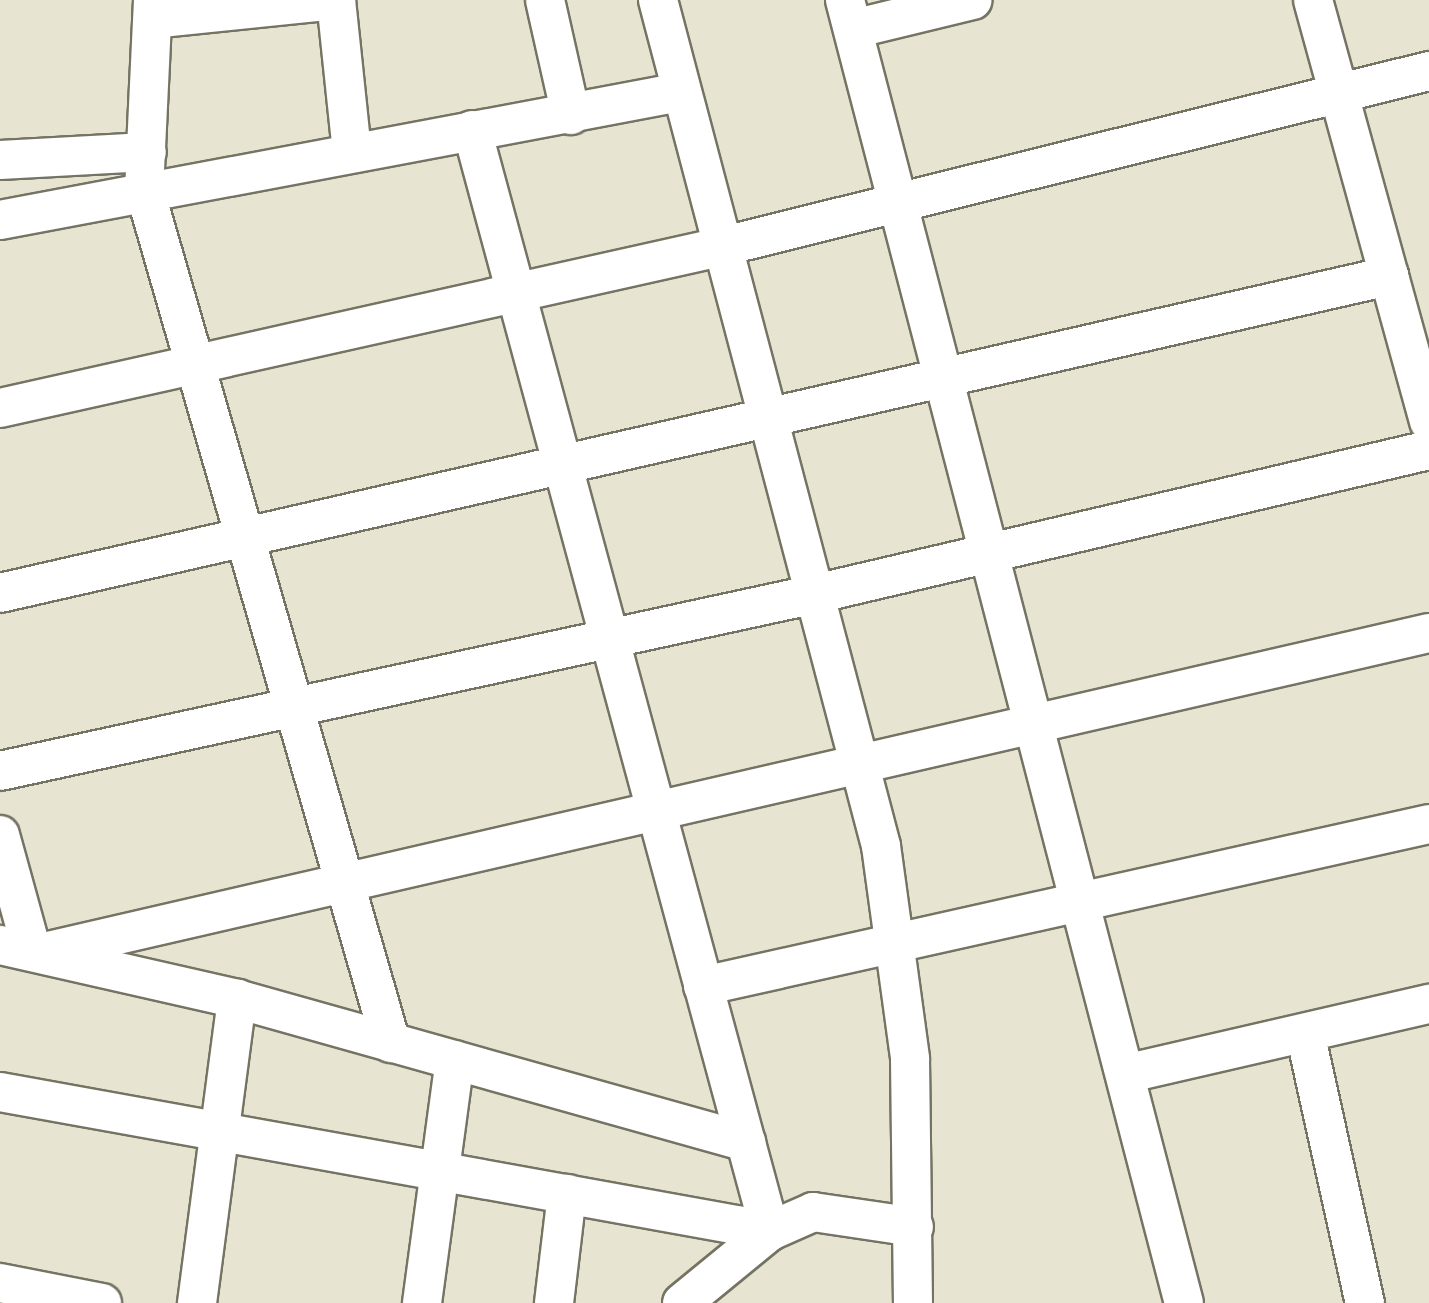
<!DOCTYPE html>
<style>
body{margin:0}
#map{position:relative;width:1429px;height:1303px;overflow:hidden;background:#e7e5d2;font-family:Commissioner,sans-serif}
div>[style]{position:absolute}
.roads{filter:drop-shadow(2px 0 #757363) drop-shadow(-2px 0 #757363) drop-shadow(0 2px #757363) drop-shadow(0 -2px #757363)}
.minor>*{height:38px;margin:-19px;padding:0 19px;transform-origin:19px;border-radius:19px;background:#fff}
span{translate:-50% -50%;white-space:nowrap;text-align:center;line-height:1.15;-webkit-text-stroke:7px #e7e5d2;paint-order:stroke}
</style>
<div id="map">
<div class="roads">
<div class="minor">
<i style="left:153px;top:0;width:188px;rotate:92.7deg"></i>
<i style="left:144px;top:188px;width:890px;rotate:73.89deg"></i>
<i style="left:336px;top:0;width:152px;rotate:84deg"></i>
<i style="left:545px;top:0;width:118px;rotate:77.3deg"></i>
<i style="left:658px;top:0;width:875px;rotate:75.23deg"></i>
<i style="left:881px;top:846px;width:215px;rotate:82.2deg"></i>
<i style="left:910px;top:1059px;width:244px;rotate:89.3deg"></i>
<i style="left:845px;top:0;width:1346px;rotate:75.42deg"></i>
<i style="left:1313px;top:0;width:438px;rotate:74.6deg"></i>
<i style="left:153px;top:19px;width:184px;rotate:-5.9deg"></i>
<i style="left:853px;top:29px;width:123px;rotate:-13.6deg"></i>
<i style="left:472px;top:130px;width:1141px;rotate:74.86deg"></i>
<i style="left:0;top:160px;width:147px;rotate:-3.1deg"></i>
<i style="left:0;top:220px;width:693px;rotate:-10.65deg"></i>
<i style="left:0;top:408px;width:738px;rotate:-12.6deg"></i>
<i style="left:720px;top:247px;width:731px;rotate:-13.94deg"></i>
<i style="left:0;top:593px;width:1425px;rotate:-12.86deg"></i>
<i style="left:0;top:771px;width:834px;rotate:-12.25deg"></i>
<i style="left:815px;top:594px;width:631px;rotate:-13.2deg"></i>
<i style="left:0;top:835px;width:120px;rotate:74.6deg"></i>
<i style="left:0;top:945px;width:243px;rotate:12.8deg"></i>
<i style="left:237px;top:999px;width:529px;rotate:15.69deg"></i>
<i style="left:44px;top:952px;width:1421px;rotate:-12.97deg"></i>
<i style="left:703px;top:986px;width:744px;rotate:-12.58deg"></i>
<i style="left:1305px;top:1033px;width:277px;rotate:77.5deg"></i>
<i style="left:1129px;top:1073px;width:308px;rotate:-13deg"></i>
<i style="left:0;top:1092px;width:782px;rotate:10.23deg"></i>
<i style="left:0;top:1283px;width:104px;rotate:11.1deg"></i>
<i style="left:197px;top:1303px;width:307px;rotate:-82.5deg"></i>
<i style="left:422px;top:1303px;width:245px;rotate:-82.3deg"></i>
<i style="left:554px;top:1303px;width:110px;rotate:-83.2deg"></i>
<i style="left:682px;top:1303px;width:114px;rotate:-39.3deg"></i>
<i style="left:770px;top:1231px;width:47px;rotate:-23.8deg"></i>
<i style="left:813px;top:1212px;width:102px;rotate:8.4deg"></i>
</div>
</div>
</div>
